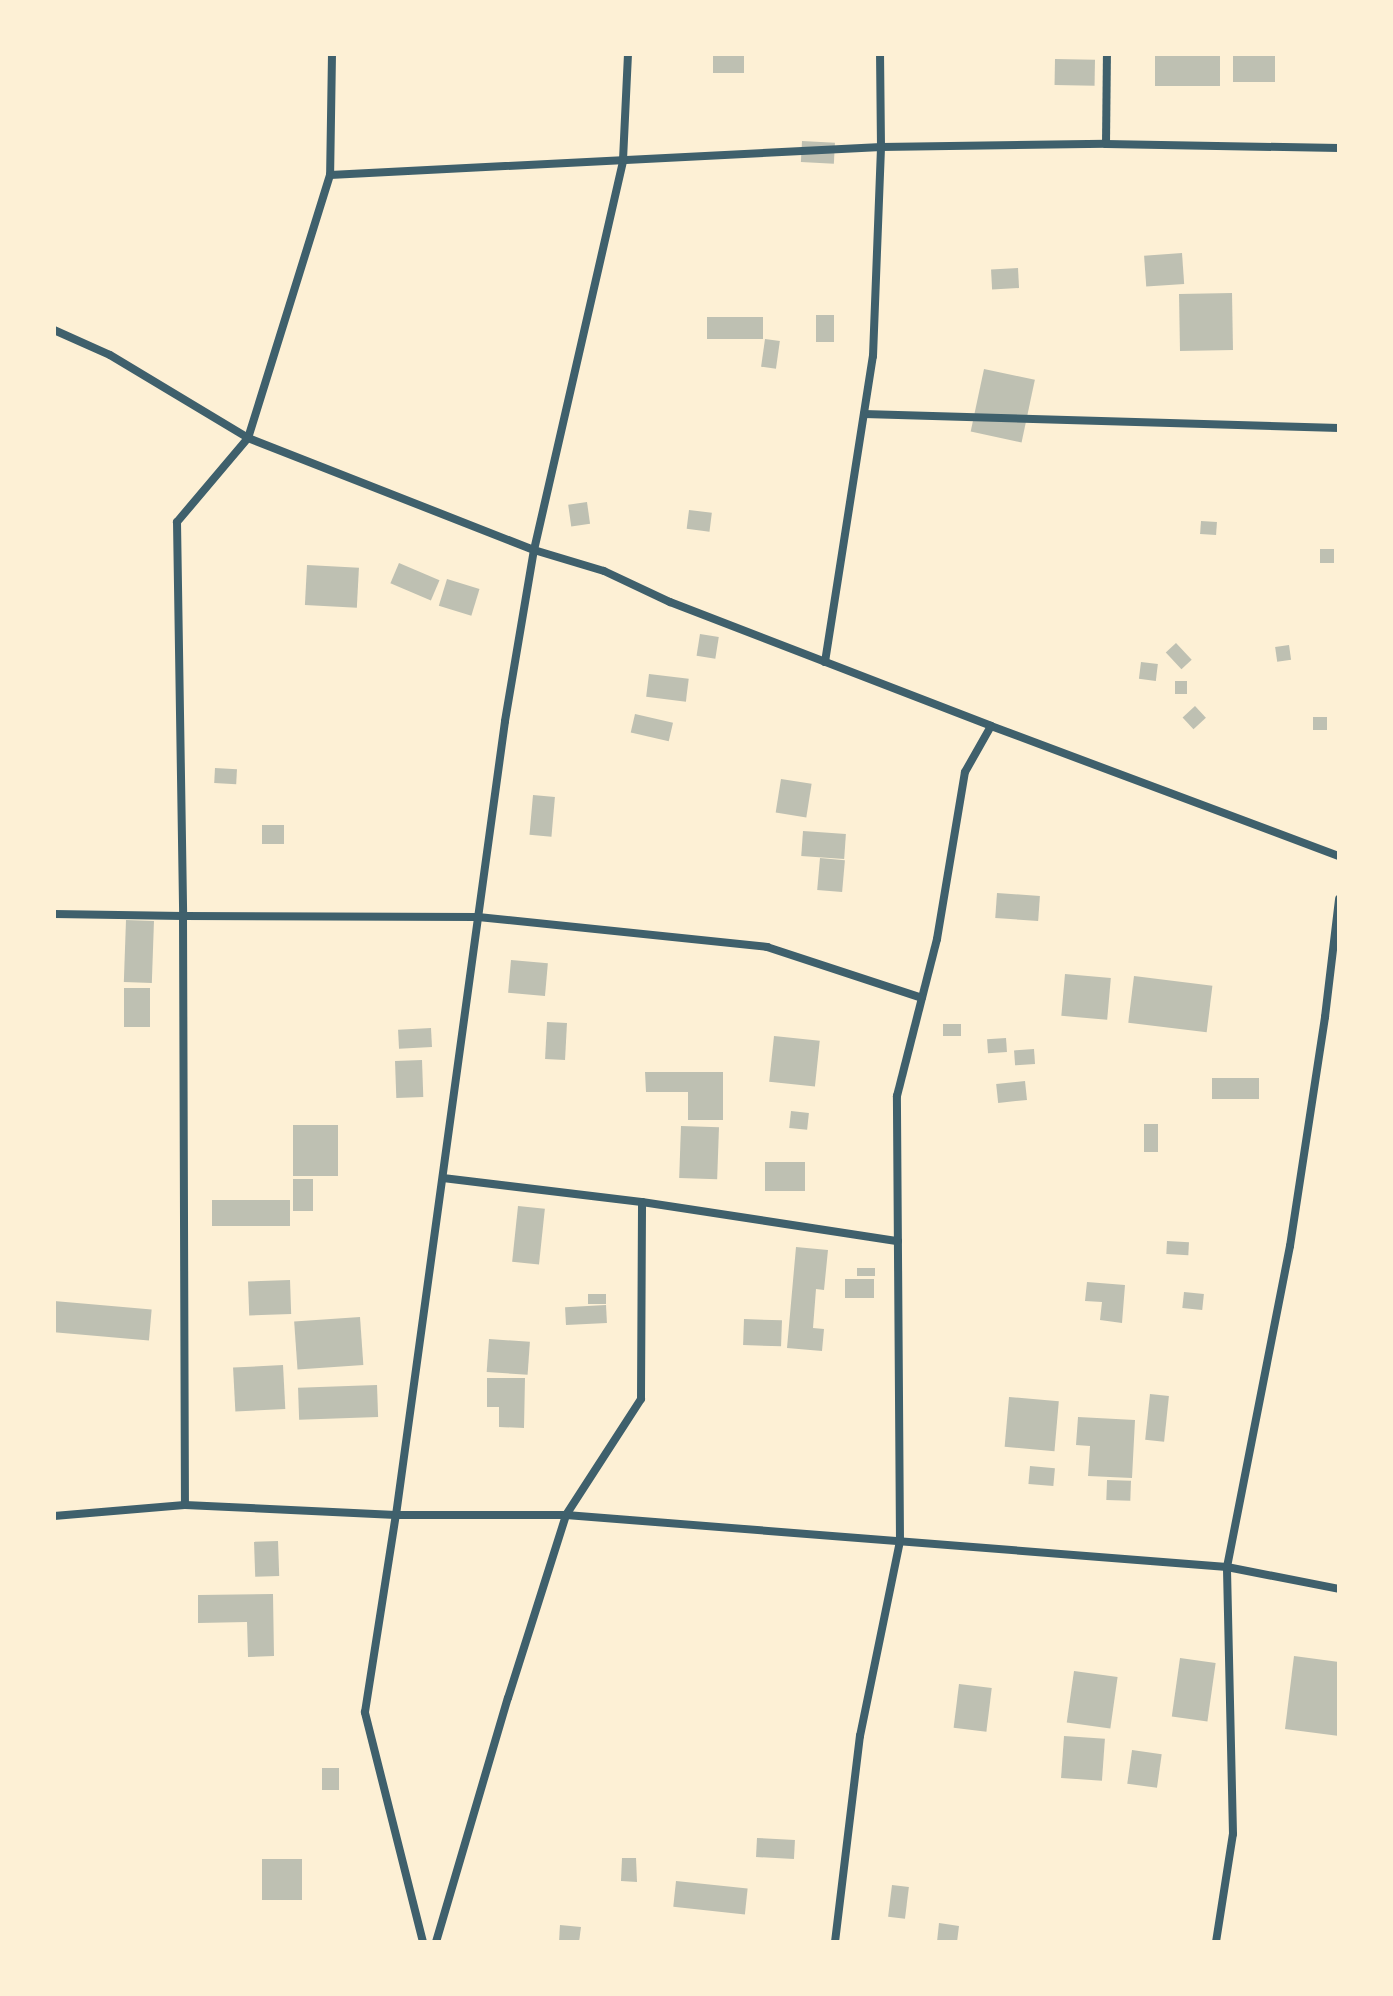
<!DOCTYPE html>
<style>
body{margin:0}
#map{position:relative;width:1393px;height:1996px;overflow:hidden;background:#fdf0d5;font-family:"Public Sans",sans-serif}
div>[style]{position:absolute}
.building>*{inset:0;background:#bec0b2;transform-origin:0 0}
.minor>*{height:8px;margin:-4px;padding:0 4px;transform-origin:4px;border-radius:4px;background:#3f606c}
span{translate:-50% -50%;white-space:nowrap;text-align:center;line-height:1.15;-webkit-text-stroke:6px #fdf0d5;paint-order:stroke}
.frame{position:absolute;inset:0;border:56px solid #fdf0d5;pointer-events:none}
</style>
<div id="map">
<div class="building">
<i style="left:713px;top:54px;width:31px;height:19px"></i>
<i style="left:1155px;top:54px;width:65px;height:32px"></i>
<i style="left:1233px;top:54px;width:42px;height:28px"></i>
<i style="left:1055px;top:59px;width:40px;height:26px;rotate:1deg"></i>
<i style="left:802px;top:141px;width:33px;height:21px;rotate:3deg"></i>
<i style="left:1182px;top:253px;width:31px;height:38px;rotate:86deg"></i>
<i style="left:1018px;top:268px;width:20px;height:27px;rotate:87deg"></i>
<i style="left:1232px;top:293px;width:57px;height:53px;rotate:89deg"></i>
<i style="left:834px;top:315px;width:27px;height:18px;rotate:90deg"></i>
<i style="left:763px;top:317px;width:22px;height:56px;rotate:90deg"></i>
<i style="left:765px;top:339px;width:15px;height:28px;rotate:8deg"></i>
<i style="left:984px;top:369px;width:52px;height:64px;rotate:12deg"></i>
<i style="left:587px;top:502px;width:22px;height:19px;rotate:82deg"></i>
<i style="left:689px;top:510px;width:23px;height:19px;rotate:7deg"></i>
<i style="left:1201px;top:521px;width:16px;height:13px;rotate:4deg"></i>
<i style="left:1320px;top:549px;width:14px;height:14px"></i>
<i style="left:399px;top:563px;width:44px;height:22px;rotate:23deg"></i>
<i style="left:307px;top:565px;width:52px;height:40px;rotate:3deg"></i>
<i style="left:447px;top:579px;width:34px;height:28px;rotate:17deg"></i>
<i style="left:700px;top:634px;width:19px;height:22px;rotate:9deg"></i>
<i style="left:1176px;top:643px;width:23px;height:14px;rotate:47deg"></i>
<i style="left:1289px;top:645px;width:15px;height:14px;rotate:82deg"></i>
<i style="left:1141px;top:662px;width:17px;height:17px;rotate:7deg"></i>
<i style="left:649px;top:674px;width:40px;height:23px;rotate:7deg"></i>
<i style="left:1187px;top:681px;width:13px;height:12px;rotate:90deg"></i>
<i style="left:1195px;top:706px;width:16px;height:17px;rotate:47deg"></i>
<i style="left:635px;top:714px;width:39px;height:19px;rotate:13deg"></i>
<i style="left:1327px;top:717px;width:13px;height:14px;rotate:90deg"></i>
<i style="left:215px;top:768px;width:22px;height:15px;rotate:3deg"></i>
<i style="left:781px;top:779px;width:31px;height:34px;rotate:9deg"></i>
<i style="left:533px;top:795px;width:22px;height:40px;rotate:5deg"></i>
<i style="left:284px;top:825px;width:19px;height:22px;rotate:90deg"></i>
<i style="left:803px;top:831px;width:43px;height:25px;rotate:4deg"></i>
<i style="left:820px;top:858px;width:25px;height:32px;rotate:5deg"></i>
<i style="left:997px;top:893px;width:43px;height:25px;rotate:4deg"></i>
<i style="left:126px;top:920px;width:28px;height:62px;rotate:2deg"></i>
<i style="left:511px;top:960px;width:37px;height:33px;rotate:5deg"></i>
<i style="left:1065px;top:974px;width:46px;height:42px;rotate:5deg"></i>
<i style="left:1134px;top:976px;width:79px;height:47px;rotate:7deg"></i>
<i style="left:124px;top:988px;width:26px;height:39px"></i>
<i style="left:547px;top:1022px;width:20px;height:37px;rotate:3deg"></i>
<i style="left:961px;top:1024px;width:12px;height:18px;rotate:90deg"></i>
<i style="left:431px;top:1028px;width:19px;height:33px;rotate:87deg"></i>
<i style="left:774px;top:1036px;width:46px;height:46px;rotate:6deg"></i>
<i style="left:1006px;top:1038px;width:14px;height:19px;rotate:86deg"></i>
<i style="left:1034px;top:1049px;width:15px;height:20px;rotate:86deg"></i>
<i style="left:422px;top:1060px;width:37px;height:27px;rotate:88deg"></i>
<i style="clip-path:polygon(645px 1072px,723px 1072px,723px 1120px,688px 1120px,688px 1092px,646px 1092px)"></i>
<i style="left:1212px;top:1078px;width:47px;height:21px"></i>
<i style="left:1025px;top:1081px;width:19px;height:29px;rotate:84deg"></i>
<i style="left:791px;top:1111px;width:18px;height:17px;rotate:6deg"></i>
<i style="left:1144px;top:1124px;width:14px;height:28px"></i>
<i style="left:293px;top:1125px;width:45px;height:51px"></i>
<i style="left:681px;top:1126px;width:38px;height:52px;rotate:2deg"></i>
<i style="left:765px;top:1162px;width:40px;height:29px"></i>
<i style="left:293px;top:1179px;width:20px;height:32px"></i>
<i style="left:290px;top:1200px;width:26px;height:78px;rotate:90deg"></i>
<i style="left:518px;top:1206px;width:27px;height:56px;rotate:6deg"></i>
<i style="left:1167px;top:1241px;width:22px;height:13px;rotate:3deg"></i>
<i style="clip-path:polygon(796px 1247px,828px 1250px,824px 1290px,816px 1289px,813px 1328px,824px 1329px,822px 1351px,787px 1348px)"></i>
<i style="left:857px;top:1268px;width:18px;height:8px"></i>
<i style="left:845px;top:1279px;width:29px;height:19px"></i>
<i style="left:290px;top:1280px;width:34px;height:42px;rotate:88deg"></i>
<i style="clip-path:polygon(1087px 1282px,1125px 1285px,1122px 1323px,1100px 1320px,1102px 1302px,1085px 1301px)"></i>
<i style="left:1184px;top:1292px;width:20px;height:16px;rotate:6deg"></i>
<i style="left:588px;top:1294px;width:18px;height:10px"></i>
<i style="left:54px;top:1301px;width:98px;height:31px;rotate:5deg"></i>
<i style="left:606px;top:1305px;width:18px;height:41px;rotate:87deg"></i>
<i style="left:360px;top:1317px;width:48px;height:66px;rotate:86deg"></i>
<i style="left:744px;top:1319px;width:38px;height:26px;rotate:2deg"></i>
<i style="left:489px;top:1339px;width:41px;height:33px;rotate:4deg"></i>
<i style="left:283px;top:1365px;width:44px;height:50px;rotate:87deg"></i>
<i style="clip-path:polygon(487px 1378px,525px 1378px,524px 1428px,499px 1427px,499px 1407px,487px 1407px)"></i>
<i style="left:377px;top:1385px;width:32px;height:79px;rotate:88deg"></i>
<i style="left:1150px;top:1394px;width:19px;height:46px;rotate:6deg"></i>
<i style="left:1009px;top:1397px;width:50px;height:50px;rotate:5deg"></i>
<i style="clip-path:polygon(1078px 1417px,1135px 1420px,1132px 1478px,1088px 1476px,1090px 1446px,1076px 1445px)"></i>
<i style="left:1030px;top:1466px;width:25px;height:18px;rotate:5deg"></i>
<i style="left:1107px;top:1480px;width:24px;height:20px;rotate:2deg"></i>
<i style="left:278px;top:1541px;width:35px;height:24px;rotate:88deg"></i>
<i style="clip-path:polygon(273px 1594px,274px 1656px,248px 1657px,247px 1622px,198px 1623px,198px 1595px)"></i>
<i style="clip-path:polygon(1294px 1656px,1339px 1662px,1339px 1736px,1285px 1729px)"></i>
<i style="left:1180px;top:1658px;width:36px;height:59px;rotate:8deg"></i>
<i style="left:1074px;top:1671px;width:44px;height:52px;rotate:8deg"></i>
<i style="left:959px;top:1684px;width:33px;height:44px;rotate:7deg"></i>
<i style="left:1064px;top:1736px;width:41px;height:42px;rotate:4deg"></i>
<i style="left:1132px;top:1750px;width:30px;height:34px;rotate:8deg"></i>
<i style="left:339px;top:1768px;width:22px;height:17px;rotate:90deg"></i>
<i style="left:757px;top:1838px;width:38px;height:19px;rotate:3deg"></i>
<i style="clip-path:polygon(622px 1858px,636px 1858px,637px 1882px,621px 1881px)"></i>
<i style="left:262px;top:1859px;width:40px;height:41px"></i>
<i style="left:676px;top:1881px;width:72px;height:26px;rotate:6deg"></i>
<i style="left:892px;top:1885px;width:17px;height:32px;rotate:7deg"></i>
<i style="clip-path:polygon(939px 1923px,959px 1926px,957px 1942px,937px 1942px)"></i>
<i style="clip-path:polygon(560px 1925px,581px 1927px,579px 1942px,559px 1942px)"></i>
</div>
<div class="minor">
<i style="left:332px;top:54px;width:121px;rotate:90.9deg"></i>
<i style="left:330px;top:175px;width:275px;rotate:107.3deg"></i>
<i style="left:248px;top:438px;width:110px;rotate:130.2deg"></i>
<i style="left:177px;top:522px;width:394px;rotate:89.1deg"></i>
<i style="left:183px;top:916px;width:295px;rotate:0.2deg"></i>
<i style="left:478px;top:917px;width:291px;rotate:5.9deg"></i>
<i style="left:767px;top:947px;width:163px;rotate:18.2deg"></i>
<i style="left:1106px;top:144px;width:90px;rotate:-89.4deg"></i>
<i style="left:330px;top:175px;width:552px;rotate:-2.91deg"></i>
<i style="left:881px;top:147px;width:225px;rotate:-0.8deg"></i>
<i style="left:1106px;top:144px;width:233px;rotate:1deg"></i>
<i style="left:54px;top:330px;width:61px;rotate:24.1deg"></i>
<i style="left:110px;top:355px;width:161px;rotate:31deg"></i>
<i style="left:248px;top:438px;width:307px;rotate:21.4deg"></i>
<i style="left:534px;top:550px;width:73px;rotate:16.7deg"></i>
<i style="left:604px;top:571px;width:73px;rotate:25.2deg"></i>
<i style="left:670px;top:602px;width:344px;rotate:21.1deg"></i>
<i style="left:991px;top:726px;width:371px;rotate:20.5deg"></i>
<i style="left:864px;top:414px;width:475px;rotate:1.7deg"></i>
<i style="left:825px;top:662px;width:310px;rotate:-81.1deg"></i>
<i style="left:873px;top:356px;width:209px;rotate:-87.8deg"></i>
<i style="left:881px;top:147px;width:93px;rotate:-90.6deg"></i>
<i style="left:54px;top:914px;width:129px;rotate:0.9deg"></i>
<i style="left:183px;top:916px;width:589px;rotate:89.81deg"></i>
<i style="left:443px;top:1178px;width:200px;rotate:6.9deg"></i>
<i style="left:642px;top:1202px;width:259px;rotate:8.7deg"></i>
<i style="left:54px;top:1516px;width:131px;rotate:-4.8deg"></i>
<i style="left:185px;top:1505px;width:211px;rotate:2.7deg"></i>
<i style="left:396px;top:1515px;width:170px"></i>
<i style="left:566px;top:1515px;width:663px;rotate:4.5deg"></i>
<i style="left:1227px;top:1567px;width:114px;rotate:11.1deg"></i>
<i style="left:423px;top:1942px;width:237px;rotate:-104.2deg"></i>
<i style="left:365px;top:1712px;width:199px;rotate:-81.1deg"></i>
<i style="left:396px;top:1515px;width:801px;rotate:-82.18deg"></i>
<i style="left:505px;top:721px;width:173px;rotate:-80.4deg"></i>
<i style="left:534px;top:550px;width:400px;rotate:-77.1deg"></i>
<i style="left:623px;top:160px;width:106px;rotate:-87.3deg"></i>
<i style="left:436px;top:1942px;width:254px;rotate:-73.6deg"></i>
<i style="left:508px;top:1698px;width:192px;rotate:-72.4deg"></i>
<i style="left:566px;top:1515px;width:138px;rotate:-57.1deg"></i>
<i style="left:641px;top:1399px;width:197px;rotate:-89.7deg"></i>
<i style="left:835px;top:1942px;width:208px;rotate:-83.1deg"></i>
<i style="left:860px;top:1736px;width:199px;rotate:-78.4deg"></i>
<i style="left:900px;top:1541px;width:445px;rotate:-90.4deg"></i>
<i style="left:897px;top:1096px;width:162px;rotate:-75.7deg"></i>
<i style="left:937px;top:939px;width:169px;rotate:-80.5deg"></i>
<i style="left:965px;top:772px;width:53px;rotate:-60.5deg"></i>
<i style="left:1216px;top:1942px;width:109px;rotate:-81.1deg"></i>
<i style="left:1233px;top:1834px;width:267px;rotate:-91.3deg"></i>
<i style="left:1227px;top:1567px;width:327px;rotate:-78.9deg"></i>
<i style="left:1290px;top:1246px;width:232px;rotate:-81.3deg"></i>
<i style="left:1325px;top:1017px;width:119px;rotate:-83.2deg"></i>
</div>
<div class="frame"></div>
</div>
